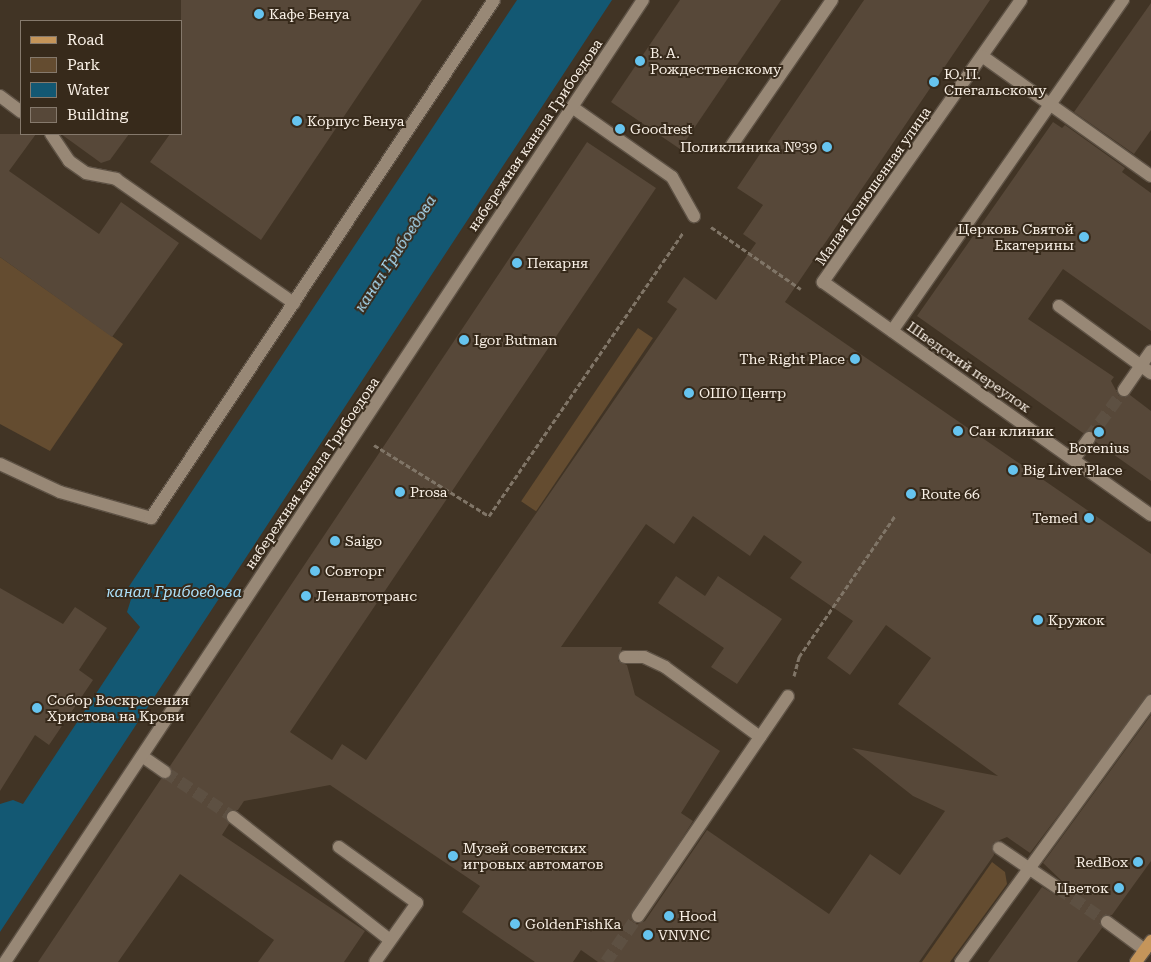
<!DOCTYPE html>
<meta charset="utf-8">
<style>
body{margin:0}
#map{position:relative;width:1151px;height:962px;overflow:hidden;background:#413425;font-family:"Roboto Serif",serif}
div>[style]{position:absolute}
.green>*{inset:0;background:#644c30;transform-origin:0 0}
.water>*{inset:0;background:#135873}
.building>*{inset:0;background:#574839}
.minor-tunnel>*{height:12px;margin-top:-6px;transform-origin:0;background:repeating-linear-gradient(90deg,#5d5042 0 12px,transparent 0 18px)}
.path>*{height:3px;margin-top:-1.5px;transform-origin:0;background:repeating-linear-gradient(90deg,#807567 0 5px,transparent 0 7.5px)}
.roads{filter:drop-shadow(1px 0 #5e5245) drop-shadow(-1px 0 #5e5245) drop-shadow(0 1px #5e5245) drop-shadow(0 -1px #5e5245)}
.minor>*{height:12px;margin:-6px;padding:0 6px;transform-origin:6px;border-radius:6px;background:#988876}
.major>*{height:12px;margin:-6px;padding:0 6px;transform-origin:6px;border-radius:6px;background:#c5955a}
.dots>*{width:14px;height:14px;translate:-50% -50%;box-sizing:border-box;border:2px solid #372a1b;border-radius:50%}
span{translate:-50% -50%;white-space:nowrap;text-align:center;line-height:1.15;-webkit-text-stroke:4px #372a1b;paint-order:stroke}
.poi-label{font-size:14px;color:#f9f0e6}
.left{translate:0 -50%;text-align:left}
.right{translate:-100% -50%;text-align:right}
.street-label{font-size:14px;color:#f9f0e6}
.water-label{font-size:15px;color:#ade2fc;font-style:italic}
.legend{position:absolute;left:20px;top:20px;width:162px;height:115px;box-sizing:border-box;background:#372a1b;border:1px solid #85796c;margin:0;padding:6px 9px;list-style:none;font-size:15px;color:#f9f0e6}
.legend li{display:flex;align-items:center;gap:10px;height:25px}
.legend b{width:25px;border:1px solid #85796c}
</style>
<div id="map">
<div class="green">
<i style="clip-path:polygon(0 257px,123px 344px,50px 451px,0 424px)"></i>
<i style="left:638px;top:328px;width:18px;height:209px;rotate:34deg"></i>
<i style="clip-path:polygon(992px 862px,1005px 872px,1007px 884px,950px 962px,922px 962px)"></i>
</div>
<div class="water">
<i style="clip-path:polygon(517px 0,612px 0,0 932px,0 804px,13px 800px,23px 804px,140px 627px,127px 612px,132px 596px,126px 591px)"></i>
</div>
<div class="building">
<i style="clip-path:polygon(181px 0,422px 0,261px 240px,150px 162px,170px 134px,181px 134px)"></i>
<i style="clip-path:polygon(680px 0,781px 0,680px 149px,611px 102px)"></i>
<i style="clip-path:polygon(evenodd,864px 0,990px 0,785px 302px,1151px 554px,1151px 693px,1030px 853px,1007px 837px,993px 843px,994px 855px,919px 962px,598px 962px,581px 950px,573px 962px,535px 962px,462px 912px,480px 886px,330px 785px,244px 801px,238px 810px,226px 812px,229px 824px,222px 835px,365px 931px,344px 962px,258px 962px,274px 940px,180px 874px,118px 962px,38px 962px,161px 779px,172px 776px,170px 766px,587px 142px,656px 188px,290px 732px,332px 760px,342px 744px,366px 760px,677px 309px,667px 302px,684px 277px,716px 300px,756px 243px,743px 234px,763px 205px,737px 188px,864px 0,693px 516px,750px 556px,764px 535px,802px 562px,790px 578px,853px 621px,827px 658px,850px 675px,886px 625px,931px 658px,898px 704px,998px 776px,852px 748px,913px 796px,945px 811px,900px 875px,870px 854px,829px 914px,707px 830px,645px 921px,637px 924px,631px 919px,693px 821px,681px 813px,720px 751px,635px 695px,627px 665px,618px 661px,622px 647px,561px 647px,646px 524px,674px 544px,693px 516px)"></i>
<i style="clip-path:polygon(1151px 3px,1151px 130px,1134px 154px,1074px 112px)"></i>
<i style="clip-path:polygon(1053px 122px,1062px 128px,1065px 125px,1125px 168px,1122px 172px,1151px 193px,1151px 331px,1063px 269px,1028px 319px,1114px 377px,1111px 381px,1119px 396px,1130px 395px,1151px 411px,1151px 481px,1096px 442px,1093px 431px,1083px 433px,917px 316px)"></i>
<i style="clip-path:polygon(0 134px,36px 134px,9px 171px,99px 234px,121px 202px,179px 243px,112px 337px,0 257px)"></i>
<i style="clip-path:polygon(61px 134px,129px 134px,110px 160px,101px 163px)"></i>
<i style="clip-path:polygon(676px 576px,705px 596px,718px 576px,782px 619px,737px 684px,711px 667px,724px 648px,658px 603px)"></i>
<i style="clip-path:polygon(0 588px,63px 624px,75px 607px,107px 628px,79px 670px,93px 680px,49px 745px,35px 735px,0 791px)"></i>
<i style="clip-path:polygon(1151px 715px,1151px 861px,1112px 915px,1101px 917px,1102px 928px,1077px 962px,988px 962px,1042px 887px,1057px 896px,1065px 892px,1065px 884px,1043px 863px)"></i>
</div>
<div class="minor-tunnel">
<i style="left:1089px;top:438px;width:59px;rotate:-53.9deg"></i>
<i style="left:165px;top:772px;width:82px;rotate:33.5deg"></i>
<i style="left:1058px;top:888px;width:60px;rotate:34.8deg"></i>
<i style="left:606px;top:962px;width:56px;rotate:-55.2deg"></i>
</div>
<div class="path">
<i style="left:711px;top:227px;width:109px;rotate:34.6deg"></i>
<i style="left:374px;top:445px;width:135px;rotate:31.7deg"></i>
<i style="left:489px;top:516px;width:343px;rotate:-55.6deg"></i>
<i style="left:794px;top:676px;width:20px;rotate:-75deg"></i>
<i style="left:799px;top:657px;width:171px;rotate:-55.8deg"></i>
</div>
<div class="roads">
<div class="minor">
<i style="left:1021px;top:0;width:345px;rotate:125.1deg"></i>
<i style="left:823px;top:282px;width:402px;rotate:35.4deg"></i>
<i style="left:982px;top:56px;width:207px;rotate:35.4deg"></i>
<i style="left:0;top:96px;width:26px;rotate:37deg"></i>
<i style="left:572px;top:107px;width:122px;rotate:35deg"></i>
<i style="left:672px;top:177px;width:45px;rotate:60.6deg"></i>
<i style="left:51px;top:134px;width:32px;rotate:56deg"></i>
<i style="left:69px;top:161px;width:21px;rotate:35deg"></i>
<i style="left:86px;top:173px;width:31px;rotate:11deg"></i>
<i style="left:116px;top:179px;width:217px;rotate:34.9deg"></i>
<i style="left:732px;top:145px;width:176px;rotate:-55.4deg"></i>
<i style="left:1059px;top:306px;width:114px;rotate:36.1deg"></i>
<i style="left:892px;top:331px;width:404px;rotate:-55.1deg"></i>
<i style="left:1124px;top:390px;width:47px;rotate:-55.3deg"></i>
<i style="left:1074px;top:459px;width:26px;rotate:-54deg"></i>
<i style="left:0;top:464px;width:66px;rotate:25deg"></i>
<i style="left:60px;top:492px;width:95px;rotate:15.9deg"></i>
<i style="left:151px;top:518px;width:621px;rotate:-56.49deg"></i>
<i style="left:625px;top:657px;width:19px"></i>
<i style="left:644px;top:657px;width:23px;rotate:25deg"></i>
<i style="left:665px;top:667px;width:118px;rotate:36.4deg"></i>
<i style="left:142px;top:756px;width:28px;rotate:35deg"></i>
<i style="left:233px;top:817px;width:199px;rotate:38.1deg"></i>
<i style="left:339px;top:847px;width:96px;rotate:35.7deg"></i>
<i style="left:417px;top:903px;width:72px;rotate:125.4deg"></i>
<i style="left:999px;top:848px;width:71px;rotate:34.1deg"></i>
<i style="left:638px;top:916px;width:266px;rotate:-55.7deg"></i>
<i style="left:1107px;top:922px;width:47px;rotate:36.4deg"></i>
<i style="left:5px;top:962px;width:1154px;rotate:-56.45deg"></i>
<i style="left:961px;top:962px;width:323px;rotate:-53.9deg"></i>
</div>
<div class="major">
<i style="left:1136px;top:962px;width:26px;rotate:-54deg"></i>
</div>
</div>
<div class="dots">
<i style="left:259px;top:14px;background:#66c4ef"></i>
<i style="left:640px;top:61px;background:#66c4ef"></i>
<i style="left:934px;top:82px;background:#66c4ef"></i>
<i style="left:297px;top:121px;background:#66c4ef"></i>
<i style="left:620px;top:129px;background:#66c4ef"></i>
<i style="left:827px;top:147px;background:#66c4ef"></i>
<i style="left:1084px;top:237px;background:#66c4ef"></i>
<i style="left:517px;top:263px;background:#66c4ef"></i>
<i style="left:464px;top:340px;background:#66c4ef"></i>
<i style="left:855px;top:359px;background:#66c4ef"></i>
<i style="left:689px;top:393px;background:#66c4ef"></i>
<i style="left:958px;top:431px;background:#66c4ef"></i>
<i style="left:1099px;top:432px;background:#66c4ef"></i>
<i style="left:1013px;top:470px;background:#66c4ef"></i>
<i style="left:400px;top:492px;background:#66c4ef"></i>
<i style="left:911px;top:494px;background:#66c4ef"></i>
<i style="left:1089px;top:518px;background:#66c4ef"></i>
<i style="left:335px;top:541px;background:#66c4ef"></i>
<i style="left:315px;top:571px;background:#66c4ef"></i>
<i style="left:306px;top:596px;background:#66c4ef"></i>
<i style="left:1038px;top:620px;background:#66c4ef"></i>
<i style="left:37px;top:708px;background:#66c4ef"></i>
<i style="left:453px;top:856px;background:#66c4ef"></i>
<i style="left:1138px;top:862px;background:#66c4ef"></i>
<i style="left:1119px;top:888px;background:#66c4ef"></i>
<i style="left:669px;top:916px;background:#66c4ef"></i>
<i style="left:515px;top:924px;background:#66c4ef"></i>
<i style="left:648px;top:935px;background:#66c4ef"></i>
</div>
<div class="poi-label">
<span class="left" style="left:269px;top:14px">Кафе Бенуа</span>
<span class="left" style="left:650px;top:61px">В. А.<br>Рождественскому</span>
<span class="left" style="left:944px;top:82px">Ю. П.<br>Спегальскому</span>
<span class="left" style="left:307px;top:121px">Корпус Бенуа</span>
<span class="left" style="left:630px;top:129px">Goodrest</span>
<span class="right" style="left:817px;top:147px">Поликлиника №39</span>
<span class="right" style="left:1074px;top:237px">Церковь Cвятой<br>Екатерины</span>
<span class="left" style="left:527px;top:263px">Пекарня</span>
<span class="left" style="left:474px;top:340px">Igor Butman</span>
<span class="right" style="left:845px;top:359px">The Right Place</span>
<span class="left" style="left:699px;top:393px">ОШО Центр</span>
<span class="left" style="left:969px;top:431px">Сан клиник</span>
<span style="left:1099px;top:448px">Borenius</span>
<span class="left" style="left:1023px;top:470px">Big Liver Place</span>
<span class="left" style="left:410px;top:492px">Prosa</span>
<span class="left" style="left:921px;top:494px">Route 66</span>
<span class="right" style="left:1078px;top:518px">Temed</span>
<span class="left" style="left:345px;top:541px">Saigo</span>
<span class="left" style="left:325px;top:571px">Совторг</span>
<span class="left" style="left:316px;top:596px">Ленавтотранс</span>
<span class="left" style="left:1048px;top:620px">Кружок</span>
<span class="left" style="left:47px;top:708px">Собор Воскресения<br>Христова на Крови</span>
<span class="left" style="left:463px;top:856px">Музей советских<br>игровых автоматов</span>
<span class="right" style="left:1128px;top:862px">RedBox</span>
<span class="right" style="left:1109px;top:888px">Цветок</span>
<span class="left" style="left:679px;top:916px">Hood</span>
<span class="left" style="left:525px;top:924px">GoldenFishKa</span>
<span class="left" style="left:658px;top:935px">VNVNC</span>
</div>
<div class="street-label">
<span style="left:535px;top:135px;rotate:-56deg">набережная канала Грибоедова</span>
<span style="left:873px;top:186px;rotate:-55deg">Малая Конюшенная улица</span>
<span style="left:969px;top:367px;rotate:35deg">Шведский переулок</span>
<span style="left:312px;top:473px;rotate:-56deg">набережная канала Грибоедова</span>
</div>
<div class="water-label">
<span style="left:396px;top:254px;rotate:-57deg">канал Грибоедова</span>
<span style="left:174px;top:593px">канал Грибоедова</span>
</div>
<ul class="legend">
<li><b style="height:6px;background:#c5955a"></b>Road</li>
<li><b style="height:14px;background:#644c30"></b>Park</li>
<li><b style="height:14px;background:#135873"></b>Water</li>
<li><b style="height:14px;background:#574839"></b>Building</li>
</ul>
</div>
